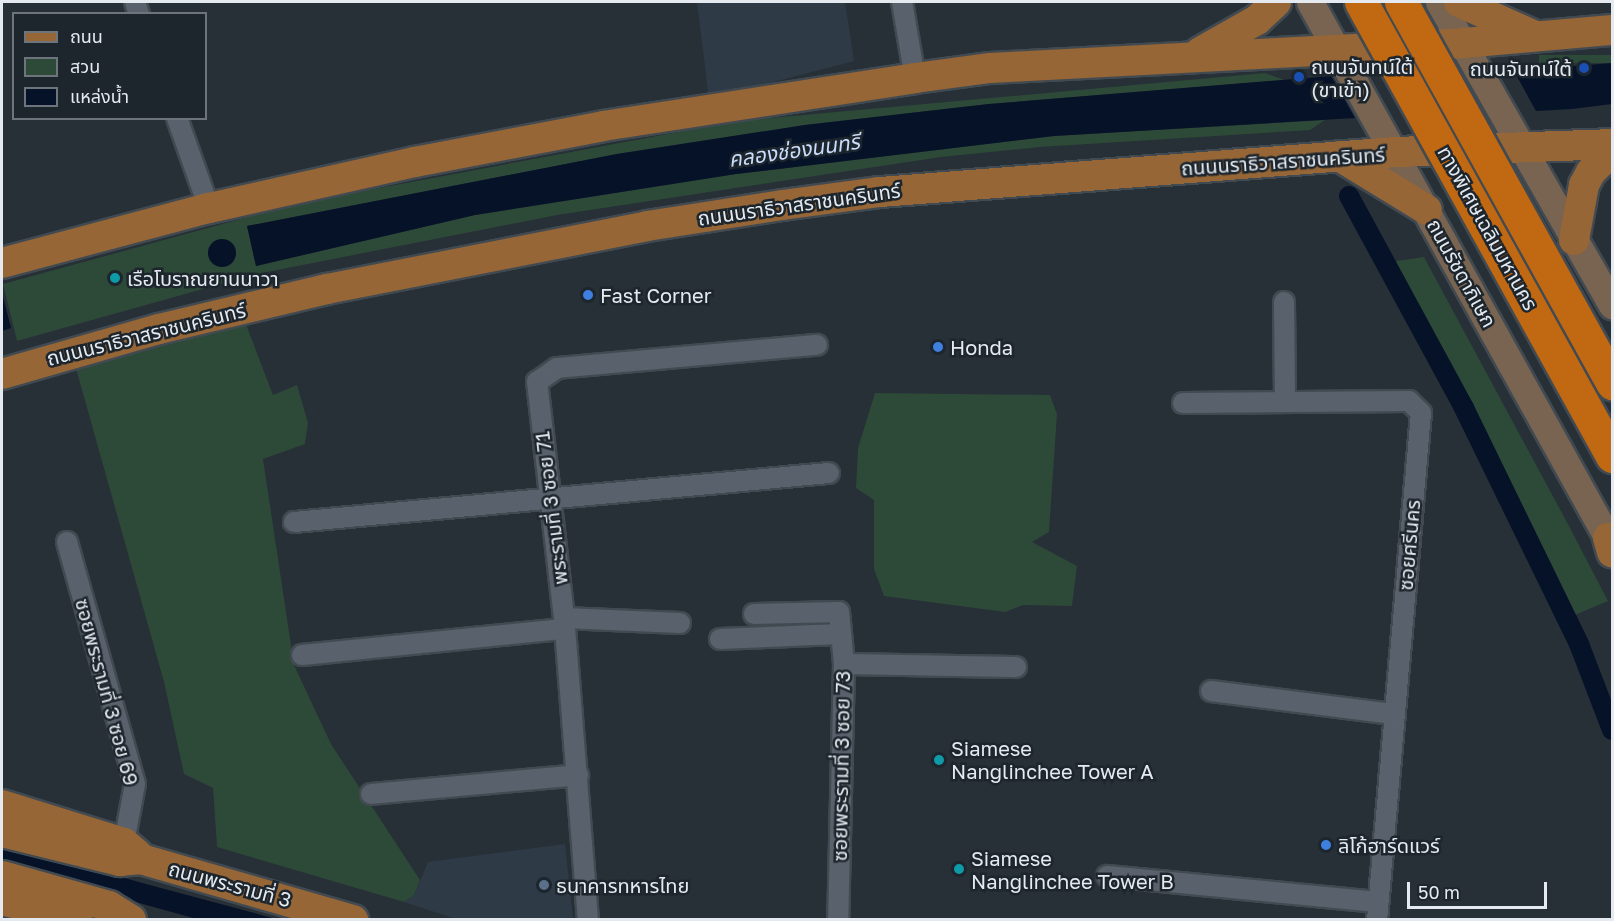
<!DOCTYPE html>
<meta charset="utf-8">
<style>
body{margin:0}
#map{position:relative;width:1614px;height:921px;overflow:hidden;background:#272f37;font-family:"Golos Text","Noto Sans Thai",sans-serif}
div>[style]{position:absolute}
.built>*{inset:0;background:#2e3b47}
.green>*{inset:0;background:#2d4938;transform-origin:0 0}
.water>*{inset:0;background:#051228}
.round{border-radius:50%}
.canal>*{height:20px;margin:-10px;padding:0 10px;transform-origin:10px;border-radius:10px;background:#051228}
.roads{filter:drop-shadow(2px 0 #424a51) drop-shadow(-2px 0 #424a51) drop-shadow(0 2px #424a51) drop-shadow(0 -2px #424a51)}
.minor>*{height:20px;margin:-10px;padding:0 10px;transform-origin:10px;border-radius:10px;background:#59626c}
.secondary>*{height:27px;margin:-13.5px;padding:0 13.5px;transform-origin:13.5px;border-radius:13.5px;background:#786451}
.primary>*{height:30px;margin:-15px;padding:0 15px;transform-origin:15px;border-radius:15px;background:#976636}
.bridges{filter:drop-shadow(2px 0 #424a51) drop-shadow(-2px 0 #424a51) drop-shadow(0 2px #424a51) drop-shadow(0 -2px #424a51)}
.motorway-bridge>*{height:33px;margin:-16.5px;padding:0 16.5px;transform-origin:16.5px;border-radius:16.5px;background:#c06812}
.dots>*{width:16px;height:16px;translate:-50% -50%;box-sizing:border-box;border:3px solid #1d252d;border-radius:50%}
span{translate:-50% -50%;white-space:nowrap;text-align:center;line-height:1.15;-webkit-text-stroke:5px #1d252d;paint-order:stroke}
.poi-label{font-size:20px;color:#e4eaf0}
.left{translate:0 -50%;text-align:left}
.right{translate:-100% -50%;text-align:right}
.street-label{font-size:20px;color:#e4eaf0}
.water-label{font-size:21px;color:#cadcfc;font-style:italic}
.frame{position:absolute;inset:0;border:3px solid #e4eaf0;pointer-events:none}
.legend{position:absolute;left:12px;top:12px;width:195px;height:108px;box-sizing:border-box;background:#1d252d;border:2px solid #6d747b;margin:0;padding:8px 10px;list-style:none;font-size:18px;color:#e4eaf0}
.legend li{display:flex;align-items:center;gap:12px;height:30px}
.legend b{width:30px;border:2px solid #6d747b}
.scale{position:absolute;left:1407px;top:882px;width:140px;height:27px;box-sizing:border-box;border:3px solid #e4eaf0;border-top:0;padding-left:8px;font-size:18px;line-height:21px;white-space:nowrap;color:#e4eaf0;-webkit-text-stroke:4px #1d252d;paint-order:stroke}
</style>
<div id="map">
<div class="built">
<i style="clip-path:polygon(697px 2px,845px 2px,854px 61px,709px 99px)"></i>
<i style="clip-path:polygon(565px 844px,573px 919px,456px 919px,404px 902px,414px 895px,428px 862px)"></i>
</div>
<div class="green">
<i style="left:1612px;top:55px;width:8px;height:73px;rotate:90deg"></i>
<i style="clip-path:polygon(1265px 73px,1284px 80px,989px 104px,805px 125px,617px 154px,247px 226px,256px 266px,475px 215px,736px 174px,1054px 136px,1325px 120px,1310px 130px,1040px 147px,941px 157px,557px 215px,257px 274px,17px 341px,3px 284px,299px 203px,737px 121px)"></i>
<i style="clip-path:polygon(1424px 257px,1569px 526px,1608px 601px,1570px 617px,1447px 367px,1390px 262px)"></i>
<i style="clip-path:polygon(244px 319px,273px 395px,297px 385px,308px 423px,305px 444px,263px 459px,294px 665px,331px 744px,420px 880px,414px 895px,404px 902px,217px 847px,213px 788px,184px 774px,164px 682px,75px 365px)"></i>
<i style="clip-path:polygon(875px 393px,1050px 395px,1057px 414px,1049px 532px,1032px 542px,1077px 566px,1072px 606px,1023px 605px,1005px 612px,884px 596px,874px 569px,874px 500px,856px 488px,858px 448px)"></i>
</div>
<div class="water">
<i style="clip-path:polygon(1612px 63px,1612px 104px,1572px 109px,1536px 111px,1514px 71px)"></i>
<i style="clip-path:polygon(1331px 76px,1355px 118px,1054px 136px,736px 174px,475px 215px,256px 266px,247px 226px,617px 154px,805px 125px,989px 104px)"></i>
<i class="round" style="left:208px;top:239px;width:28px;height:28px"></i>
<i style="clip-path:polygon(2px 293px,11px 328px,2px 331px)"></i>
<i style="clip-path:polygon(2px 844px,146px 884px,276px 919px,197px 919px,2px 865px)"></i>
</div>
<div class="canal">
<i style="left:1349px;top:196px;width:241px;rotate:61.5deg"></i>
<i style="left:1464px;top:408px;width:263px;rotate:64deg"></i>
<i style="left:1579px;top:644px;width:92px;rotate:69deg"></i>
</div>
<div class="roads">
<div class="minor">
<i style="left:135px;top:2px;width:13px;rotate:72deg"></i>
<i style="left:902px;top:2px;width:77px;rotate:80.3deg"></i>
<i style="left:177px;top:118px;width:96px;rotate:70.4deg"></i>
<i style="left:1284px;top:302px;width:100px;rotate:89.4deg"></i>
<i style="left:1183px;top:403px;width:226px;rotate:-0.5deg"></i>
<i style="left:1409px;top:401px;width:17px;rotate:45deg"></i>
<i style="left:1421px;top:413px;width:509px;rotate:94.96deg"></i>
<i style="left:294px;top:522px;width:537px;rotate:-5.23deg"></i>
<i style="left:67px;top:542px;width:251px;rotate:74.3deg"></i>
<i style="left:135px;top:784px;width:60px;rotate:100.6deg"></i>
<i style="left:754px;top:614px;width:85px;rotate:-1.3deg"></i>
<i style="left:839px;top:612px;width:52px;rotate:84.5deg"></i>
<i style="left:844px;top:664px;width:256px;rotate:91.3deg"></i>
<i style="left:564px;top:618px;width:116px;rotate:2.5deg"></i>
<i style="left:720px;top:639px;width:121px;rotate:-2.4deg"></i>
<i style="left:302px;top:655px;width:263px;rotate:-5.7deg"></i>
<i style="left:844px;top:664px;width:172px;rotate:1deg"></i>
<i style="left:1211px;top:691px;width:184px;rotate:7.2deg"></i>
<i style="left:371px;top:794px;width:208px;rotate:-5.2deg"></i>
<i style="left:1107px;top:876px;width:272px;rotate:5.5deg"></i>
<i style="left:588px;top:920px;width:303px;rotate:-94.5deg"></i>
<i style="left:564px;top:618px;width:238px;rotate:-96.5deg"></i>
<i style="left:537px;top:382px;width:24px;rotate:-35deg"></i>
<i style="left:557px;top:368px;width:261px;rotate:-5.1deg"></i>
</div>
<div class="secondary">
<i style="left:1310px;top:2px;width:622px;rotate:60.96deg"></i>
<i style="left:1439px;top:2px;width:349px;rotate:60.3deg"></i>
</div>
<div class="primary">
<i style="left:1459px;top:2px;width:81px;rotate:24deg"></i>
<i style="left:1200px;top:52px;width:65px;rotate:-29.3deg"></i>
<i style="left:1257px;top:20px;width:26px;rotate:-43deg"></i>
<i style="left:1339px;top:156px;width:103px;rotate:31.5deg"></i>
<i style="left:1574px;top:240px;width:56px;rotate:-79.7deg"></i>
<i style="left:1584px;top:185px;width:15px;rotate:-62deg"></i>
<i style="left:1591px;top:172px;width:30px;rotate:-45deg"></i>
<i style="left:2px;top:263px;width:214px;rotate:-14.9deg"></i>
<i style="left:209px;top:208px;width:211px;rotate:-12.6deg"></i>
<i style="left:415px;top:162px;width:191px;rotate:-10.8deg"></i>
<i style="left:603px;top:126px;width:316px;rotate:-8.7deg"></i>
<i style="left:915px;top:78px;width:76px;rotate:-7.6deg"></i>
<i style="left:990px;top:68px;width:474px;rotate:-3deg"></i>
<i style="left:1463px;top:43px;width:150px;rotate:-5deg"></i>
<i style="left:2px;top:374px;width:163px;rotate:-16deg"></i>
<i style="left:159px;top:329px;width:173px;rotate:-13.4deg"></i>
<i style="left:327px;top:289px;width:326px;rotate:-11.1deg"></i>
<i style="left:647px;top:226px;width:137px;rotate:-8.8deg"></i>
<i style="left:782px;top:205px;width:99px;rotate:-7.6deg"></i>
<i style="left:880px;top:192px;width:518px;rotate:-4.43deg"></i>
<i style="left:1396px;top:152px;width:216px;rotate:-2.1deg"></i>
<i style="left:1608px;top:538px;width:15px;rotate:74deg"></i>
<i style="left:2px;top:805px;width:128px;rotate:17.3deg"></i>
<i style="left:124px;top:843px;width:17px;rotate:40deg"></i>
<i style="left:2px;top:832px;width:122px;rotate:13.8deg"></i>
<i style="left:120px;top:861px;width:21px;rotate:-5deg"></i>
<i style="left:141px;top:859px;width:221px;rotate:16.1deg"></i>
<i style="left:2px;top:876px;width:111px;rotate:15.7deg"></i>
<i style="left:109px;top:906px;width:26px;rotate:32deg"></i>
<i style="left:2px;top:900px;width:78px;rotate:14.9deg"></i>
</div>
</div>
<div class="bridges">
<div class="motorway-bridge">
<i style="left:1361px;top:2px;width:519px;rotate:61.06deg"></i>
<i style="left:1401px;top:2px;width:436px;rotate:61deg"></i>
</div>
</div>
<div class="dots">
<i style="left:1584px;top:68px;background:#1a4fb4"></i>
<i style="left:1299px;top:77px;background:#1a4fb4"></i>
<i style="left:115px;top:278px;background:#0f9aa8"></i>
<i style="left:588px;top:295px;background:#3f7fe0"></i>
<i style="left:938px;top:347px;background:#3f7fe0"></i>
<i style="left:939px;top:760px;background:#0f9aa8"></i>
<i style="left:1326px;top:845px;background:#3f7fe0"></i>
<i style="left:959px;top:869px;background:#0f9aa8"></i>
<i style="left:544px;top:885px;background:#5c6f8a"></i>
</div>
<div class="poi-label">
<span class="left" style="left:1311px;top:78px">ถนนจันทน์ใต้<br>(ขาเข้า)</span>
<span class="right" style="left:1572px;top:68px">ถนนจันทน์ใต้</span>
<span class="left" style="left:127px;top:278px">เรือโบราณยานนาวา</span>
<span class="left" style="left:600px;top:295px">Fast Corner</span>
<span class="left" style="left:950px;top:347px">Honda</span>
<span class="left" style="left:951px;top:760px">Siamese<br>Nanglinchee Tower A</span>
<span class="left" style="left:1338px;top:845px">ลิโก้ฮาร์ดแวร์</span>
<span class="left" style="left:971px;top:870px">Siamese<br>Nanglinchee Tower B</span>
<span class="left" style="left:556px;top:885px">ธนาคารทหารไทย</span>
</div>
<div class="street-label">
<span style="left:1283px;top:161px;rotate:-4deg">ถนนนราธิวาสราชนครินทร์</span>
<span style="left:799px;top:204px;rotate:-8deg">ถนนนราธิวาสราชนครินทร์</span>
<span style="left:1488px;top:228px;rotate:61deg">ทางพิเศษเฉลิมมหานคร</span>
<span style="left:1462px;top:273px;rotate:61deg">ถนนรัชดาภิเษก</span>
<span style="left:146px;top:334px;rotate:-14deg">ถนนนราธิวาสราชนครินทร์</span>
<span style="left:551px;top:508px;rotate:-97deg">พระรามที่ 3 ซอย 71</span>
<span style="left:1409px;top:545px;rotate:-85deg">ซอยศรีนคร</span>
<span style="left:107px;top:692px;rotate:75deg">ซอยพระรามที่ 3 ซอย 69</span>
<span style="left:841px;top:766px;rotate:-89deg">ซอยพระรามที่ 3 ซอย 73</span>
<span style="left:230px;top:884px;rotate:15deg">ถนนพระรามที่ 3</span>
</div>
<div class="water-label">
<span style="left:794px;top:150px;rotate:-8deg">คลองช่องนนทรี</span>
</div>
<div class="frame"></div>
<ul class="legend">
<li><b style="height:8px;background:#976636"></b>ถนน</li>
<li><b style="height:16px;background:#2d4938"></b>สวน</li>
<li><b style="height:16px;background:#051228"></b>แหล่งน้ำ</li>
</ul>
<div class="scale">50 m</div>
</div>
